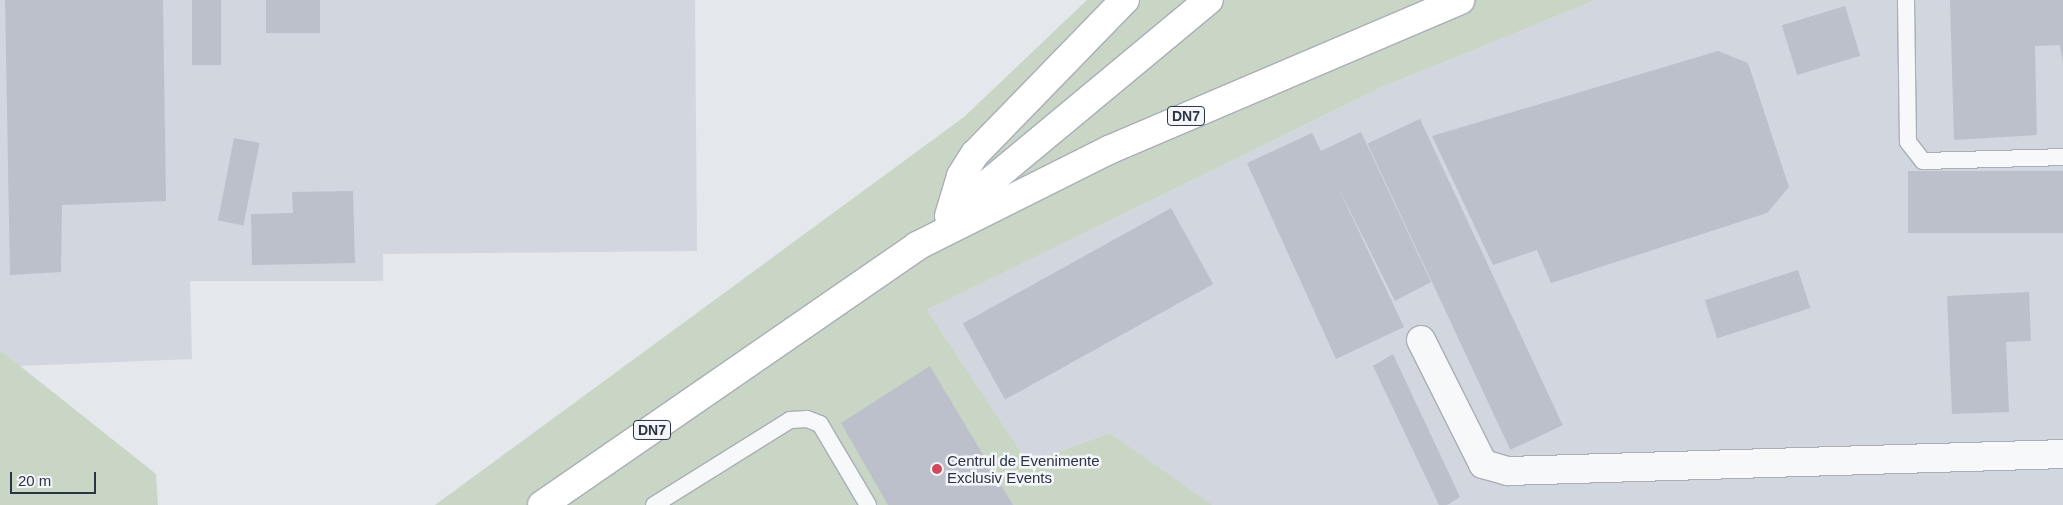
<!DOCTYPE html>
<style>
body{margin:0}
#map{position:relative;width:2063px;height:505px;overflow:hidden;background:#e4e7ec;font-family:Helvetica,sans-serif}
div>[style]{position:absolute}
.built>*{inset:0;background:#d2d6de}
.green>*{inset:0;background:#c9d6c5}
.building>*{inset:0;background:#bbc0ca;transform-origin:0 0}
.roads{filter:drop-shadow(1px 0 #a9aeb7) drop-shadow(-1px 0 #a9aeb7) drop-shadow(0 1px #a9aeb7) drop-shadow(0 -1px #a9aeb7)}
.lane>*{height:16px;margin:-8px;padding:0 8px;transform-origin:8px;border-radius:8px;background:#f7f8fa}
.street>*{height:28px;margin:-14px;padding:0 14px;transform-origin:14px;border-radius:14px;background:#f7f8fa}
.highway>*{height:28px;margin:-14px;padding:0 14px;transform-origin:14px;border-radius:14px;background:#fff}
.dots>*{width:14px;height:14px;translate:-50% -50%;box-sizing:border-box;border:2px solid #f4f6f9;border-radius:50%}
span{translate:-50% -50%;white-space:nowrap;text-align:center;line-height:1.15;-webkit-text-stroke:5px #f4f6f9;paint-order:stroke}
.shield-label span{padding:1px 4px;background:#f4f6f9;border:1px solid;border-radius:4px;-webkit-text-stroke-width:0}
.shield-label{font-size:14px;color:#2b3445;font-weight:700}
.poi-label{font-size:15px;color:#2b3445}
.left{translate:0 -50%;text-align:left}
.scale{position:absolute;left:10px;top:472px;width:86px;height:22px;box-sizing:border-box;border:2px solid #2b3445;border-top:0;padding-left:6px;font-size:15px;line-height:18px;white-space:nowrap;color:#2b3445;-webkit-text-stroke:4px #f4f6f9;paint-order:stroke}
</style>
<div id="map">
<div class="built">
<i style="clip-path:polygon(0 0,695px 0,697px 251px,383px 254px,383px 281px,190px 281px,192px 359px,20px 366px,0 350px)"></i>
<i style="clip-path:polygon(1596px 0,2063px 0,2063px 505px,1213px 505px,1110px 433px,1028px 463px,927px 310px,1380px 88px)"></i>
</div>
<div class="green">
<i style="clip-path:polygon(1087px 0,1596px 0,1380px 88px,927px 310px,1028px 463px,1110px 433px,1213px 505px,435px 505px,964px 117px)"></i>
<i style="clip-path:polygon(0 350px,156px 474px,158px 505px,0 505px)"></i>
</div>
<div class="building">
<i style="clip-path:polygon(5px 0,163px 0,166px 201px,62px 205px,61px 272px,10px 275px)"></i>
<i style="left:192px;top:0;width:29px;height:65px"></i>
<i style="left:266px;top:0;width:54px;height:33px"></i>
<i style="clip-path:polygon(1950px 0,2063px 0,2063px 63px,2060px 45px,2035px 46px,2037px 135px,1954px 140px)"></i>
<i style="left:1845px;top:6px;width:52px;height:66px;rotate:73deg"></i>
<i style="clip-path:polygon(1718px 51px,1748px 63px,1789px 187px,1767px 213px,1551px 283px,1537px 250px,1493px 265px,1432px 136px)"></i>
<i style="left:1420px;top:119px;width:338px;height:58px;rotate:65deg"></i>
<i style="clip-path:polygon(1361px 132px,1431px 282px,1395px 301px,1336px 183px,1404px 327px,1336px 359px,1247px 163px,1312px 133px,1321px 151px)"></i>
<i style="left:234px;top:138px;width:26px;height:84px;rotate:11deg"></i>
<i style="left:2063px;top:171px;width:62px;height:155px;rotate:90deg"></i>
<i style="clip-path:polygon(353px 191px,355px 263px,252px 265px,251px 214px,293px 213px,292px 192px)"></i>
<i style="left:1171px;top:208px;width:87px;height:238px;rotate:61deg"></i>
<i style="left:1798px;top:270px;width:40px;height:98px;rotate:72deg"></i>
<i style="clip-path:polygon(2029px 292px,2031px 341px,2006px 342px,2009px 412px,1952px 414px,1947px 296px)"></i>
<i style="clip-path:polygon(1393px 354px,1460px 497px,1447px 505px,1439px 505px,1373px 366px)"></i>
<i style="clip-path:polygon(930px 366px,1013px 505px,888px 505px,841px 423px)"></i>
</div>
<div class="roads">
<div class="lane">
<i style="left:1906px;top:0;width:142px;rotate:89.2deg"></i>
<i style="left:1908px;top:142px;width:24px;rotate:52deg"></i>
<i style="left:1923px;top:161px;width:140px;rotate:-1.6deg"></i>
<i style="left:654px;top:505px;width:160px;rotate:-32deg"></i>
<i style="left:790px;top:420px;width:17px;rotate:-3deg"></i>
<i style="left:807px;top:419px;width:14px;rotate:21deg"></i>
<i style="left:820px;top:424px;width:94px;rotate:59.3deg"></i>
</div>
<div class="street">
<i style="left:1421px;top:340px;width:139px;rotate:63.4deg"></i>
<i style="left:1483px;top:464px;width:26px;rotate:16deg"></i>
<i style="left:1508px;top:471px;width:555px;rotate:-1.75deg"></i>
</div>
<div class="highway">
<i style="left:951px;top:214px;width:335px;rotate:-39.7deg"></i>
<i style="left:949px;top:216px;width:42px;rotate:-73.3deg"></i>
<i style="left:961px;top:176px;width:26px;rotate:-58deg"></i>
<i style="left:975px;top:154px;width:215px;rotate:-45.8deg"></i>
<i style="left:542px;top:505px;width:456px;rotate:-34.6deg"></i>
<i style="left:917px;top:246px;width:215px;rotate:-26.6deg"></i>
<i style="left:1109px;top:150px;width:382px;rotate:-23.1deg"></i>
</div>
</div>
<div class="dots">
<i style="left:937px;top:469px;background:#d1495b"></i>
</div>
<div class="shield-label">
<span style="left:1186px;top:116px">DN7</span>
<span style="left:652px;top:430px">DN7</span>
</div>
<div class="poi-label">
<span class="left" style="left:947px;top:469px">Centrul de Evenimente<br>Exclusiv Events</span>
</div>
<div class="scale">20 m</div>
</div>
